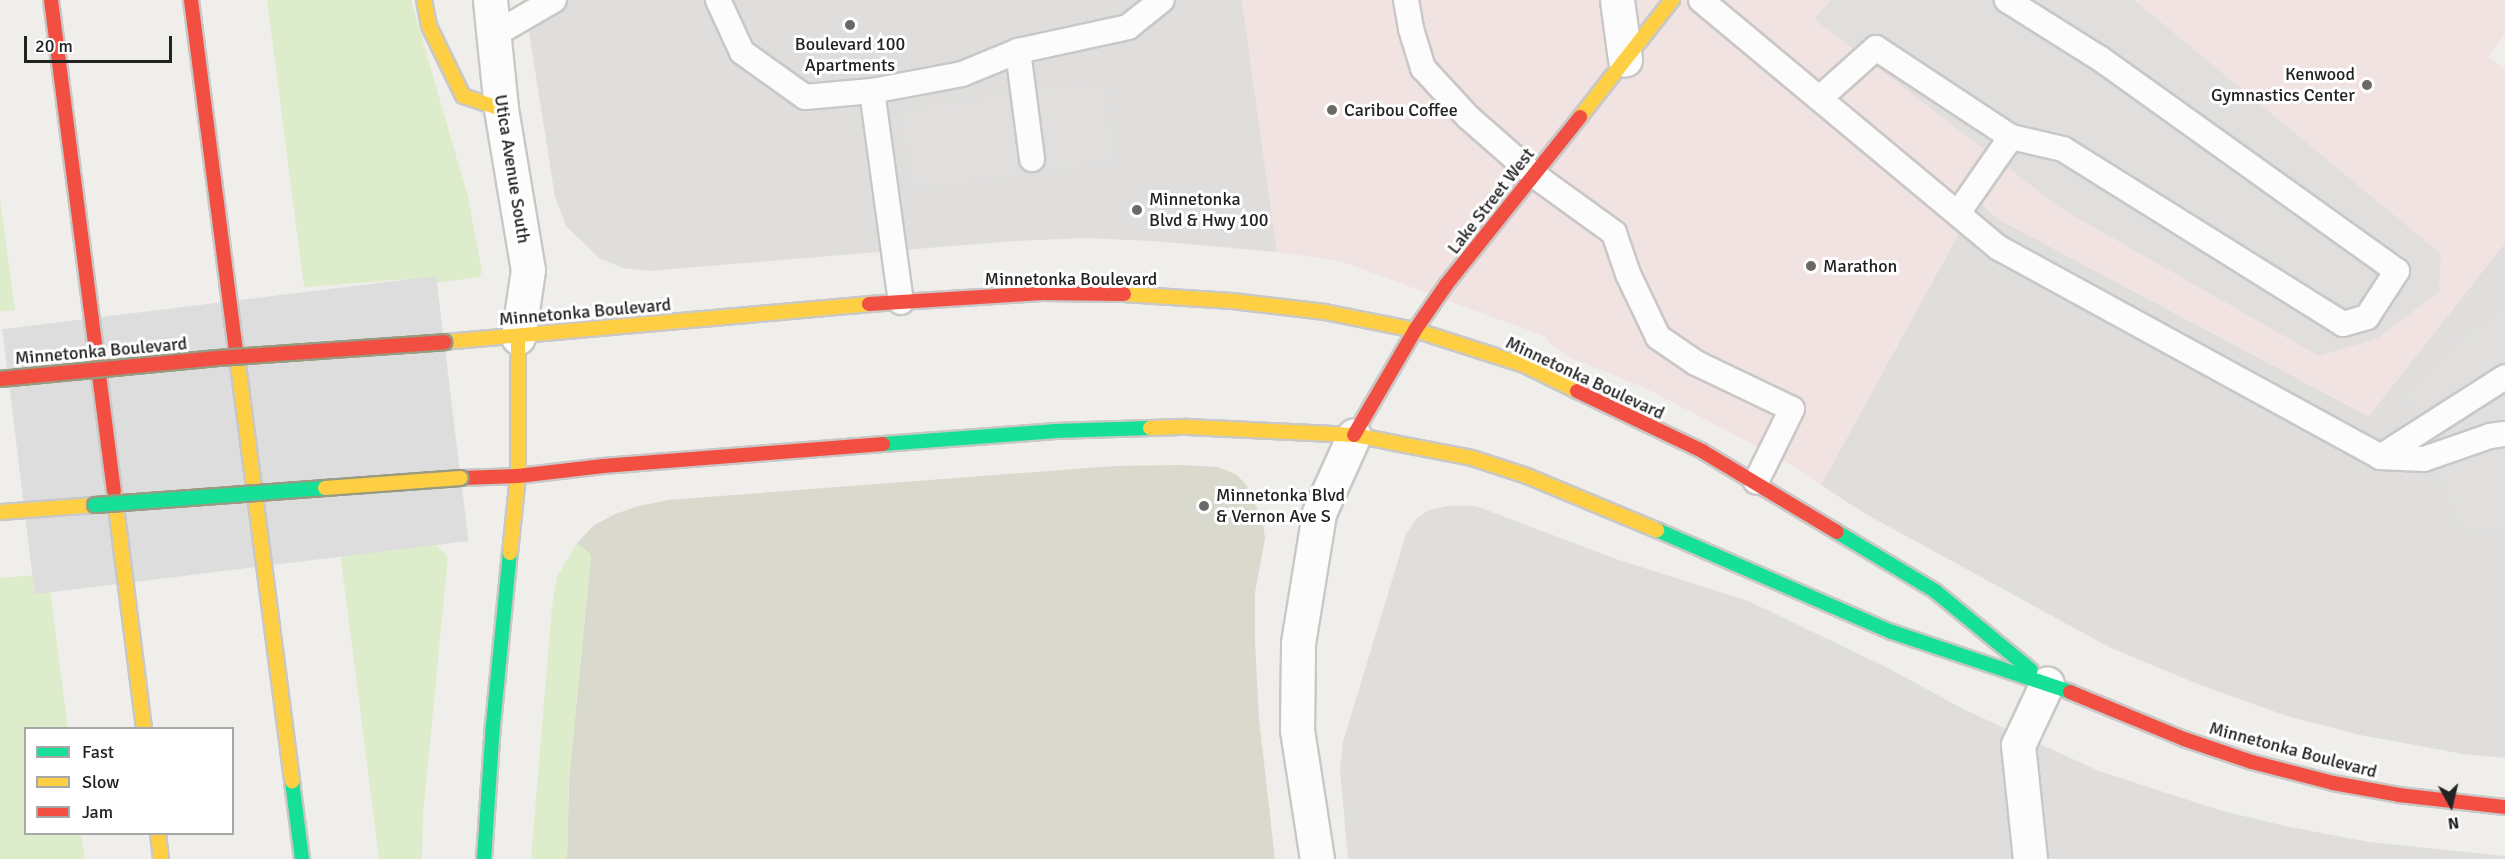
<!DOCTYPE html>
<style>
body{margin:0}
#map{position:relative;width:2505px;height:859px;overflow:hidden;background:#f0eeeb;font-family:Signika,sans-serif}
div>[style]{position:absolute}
.residential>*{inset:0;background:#dfdedc}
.commercial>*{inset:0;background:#f1e3e1}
.construction>*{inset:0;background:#d9d9cd}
.grass>*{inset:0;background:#ddeccb}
.parking>*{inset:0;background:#e0dfde;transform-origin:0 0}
.pier>*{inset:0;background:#dedddd;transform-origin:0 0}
.roads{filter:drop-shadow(2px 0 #c9c8c7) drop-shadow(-2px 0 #c9c8c7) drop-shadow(0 2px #c9c8c7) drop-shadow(0 -2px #c9c8c7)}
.lane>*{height:24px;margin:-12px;padding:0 12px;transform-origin:12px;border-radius:12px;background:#fdfcfc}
.street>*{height:33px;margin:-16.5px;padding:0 16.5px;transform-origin:16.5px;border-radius:16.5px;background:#fdfcfc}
.fast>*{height:14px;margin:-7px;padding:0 7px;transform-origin:7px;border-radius:7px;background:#16e098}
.slow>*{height:14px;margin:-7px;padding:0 7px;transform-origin:7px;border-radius:7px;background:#ffcf43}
.jam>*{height:14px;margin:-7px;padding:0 7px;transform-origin:7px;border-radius:7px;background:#f24e42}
.bridges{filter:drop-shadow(2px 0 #999a82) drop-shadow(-2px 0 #999a82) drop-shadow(0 2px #999a82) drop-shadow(0 -2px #999a82)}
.fast-bridge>*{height:14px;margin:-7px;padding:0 7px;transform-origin:7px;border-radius:7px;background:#16e098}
.slow-bridge>*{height:14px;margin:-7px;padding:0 7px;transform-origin:7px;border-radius:7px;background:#ffcf43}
.jam-bridge>*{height:14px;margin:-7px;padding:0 7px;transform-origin:7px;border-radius:7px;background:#f24e42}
.dots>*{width:16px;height:16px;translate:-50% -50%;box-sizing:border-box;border:3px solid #fff;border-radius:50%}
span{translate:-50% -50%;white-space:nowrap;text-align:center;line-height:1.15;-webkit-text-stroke:6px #fff;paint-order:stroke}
.poi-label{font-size:18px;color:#222}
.right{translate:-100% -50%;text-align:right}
.left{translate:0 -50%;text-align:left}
.street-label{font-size:18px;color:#222}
.legend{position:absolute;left:24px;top:727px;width:210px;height:108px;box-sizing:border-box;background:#fff;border:2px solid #a7a7a7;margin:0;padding:8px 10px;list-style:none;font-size:18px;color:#222}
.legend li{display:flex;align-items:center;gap:12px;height:30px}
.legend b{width:30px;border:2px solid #a7a7a7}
.north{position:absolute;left:2421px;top:775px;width:60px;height:60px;-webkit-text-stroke:4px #fff;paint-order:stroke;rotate:172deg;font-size:16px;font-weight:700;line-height:24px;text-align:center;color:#222}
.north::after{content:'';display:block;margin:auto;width:21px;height:27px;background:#222;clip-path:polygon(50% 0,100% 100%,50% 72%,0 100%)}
.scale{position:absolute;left:24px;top:36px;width:148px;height:27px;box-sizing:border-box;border:3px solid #222;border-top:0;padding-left:8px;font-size:18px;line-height:21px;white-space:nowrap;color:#222;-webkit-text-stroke:4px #fff;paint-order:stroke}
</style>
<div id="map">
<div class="residential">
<i style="clip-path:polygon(524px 0,1242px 0,1277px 252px,1152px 241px,1086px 238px,1013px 241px,648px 271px,623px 268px,599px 258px,566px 226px,555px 197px)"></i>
<i style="clip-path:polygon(1977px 200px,1998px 219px,2368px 416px,2505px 243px,2505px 758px,2463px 754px,2360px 735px,2287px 716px,2200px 685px,2109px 647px,1864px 513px,1821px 485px)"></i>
<i style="clip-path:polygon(1448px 506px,1476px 506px,1616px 559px,1748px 601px,1888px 668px,1965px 710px,2099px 771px,2219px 810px,2285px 826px,2369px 842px,2505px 856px,2505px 859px,1348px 859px,1340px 770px,1343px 742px,1406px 534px,1416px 519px,1429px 510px)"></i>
</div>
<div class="commercial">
<i style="clip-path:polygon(1242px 0,2505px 0,2505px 34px,2488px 56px,2505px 70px,2505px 243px,2369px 416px,1998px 219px,1977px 200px,1821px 485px,1785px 461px,1647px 389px,1569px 357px,1552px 346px,1544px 336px,1340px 261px,1277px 252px)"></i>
</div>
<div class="construction">
<i style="clip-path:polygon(1179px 465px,1218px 467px,1237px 475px,1247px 486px,1262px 519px,1265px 538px,1255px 593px,1255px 641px,1259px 719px,1275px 859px,567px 859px,569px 780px,591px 555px,577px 543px,593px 526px,615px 514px,639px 506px,668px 500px,1114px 466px)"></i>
</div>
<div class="grass">
<i style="clip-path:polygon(267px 0,411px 0,468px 197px,482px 272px,479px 277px,436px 283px,435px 277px,304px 287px)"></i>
<i style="clip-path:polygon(0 199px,15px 310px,0 311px)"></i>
<i style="clip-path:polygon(577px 543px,591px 555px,569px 780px,567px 859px,531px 859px,552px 606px,557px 577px)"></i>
<i style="clip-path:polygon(435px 544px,448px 557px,423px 815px,422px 859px,379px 859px,340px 552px)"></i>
<i style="clip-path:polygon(48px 574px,68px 728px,26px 728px,26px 834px,81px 834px,85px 859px,0 859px,0 578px)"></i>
</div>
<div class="parking">
<i style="clip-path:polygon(1831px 0,2134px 0,2441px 254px,2439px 292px,2378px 338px,2319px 356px,2062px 209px,1814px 19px)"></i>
<i style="left:1103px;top:82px;width:80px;height:203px;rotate:82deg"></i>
<i style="clip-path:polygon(2505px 306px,2505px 426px,2502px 427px,2505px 459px,2505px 528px,2462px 532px,2409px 394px,2455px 348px)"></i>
</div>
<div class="pier">
<i style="left:436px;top:276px;width:267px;height:437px;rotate:83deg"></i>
</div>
<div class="roads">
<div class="lane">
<i style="left:718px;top:0;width:57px;rotate:65.2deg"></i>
<i style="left:742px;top:52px;width:77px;rotate:35.5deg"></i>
<i style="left:805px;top:97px;width:67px;rotate:-5.1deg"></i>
<i style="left:872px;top:91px;width:92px;rotate:-10.7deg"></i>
<i style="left:962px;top:74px;width:61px;rotate:-22.3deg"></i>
<i style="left:1018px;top:51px;width:113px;rotate:-12.3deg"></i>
<i style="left:1128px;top:27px;width:43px;rotate:-38.5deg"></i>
<i style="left:1406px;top:0;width:29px;rotate:80deg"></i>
<i style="left:1411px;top:29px;width:41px;rotate:72.9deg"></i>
<i style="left:1423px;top:68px;width:67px;rotate:47.4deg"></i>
<i style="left:1468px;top:117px;width:88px;rotate:41.3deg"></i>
<i style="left:1534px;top:175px;width:99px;rotate:35.9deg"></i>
<i style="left:1614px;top:233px;width:43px;rotate:71.1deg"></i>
<i style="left:1628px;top:274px;width:70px;rotate:64.5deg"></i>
<i style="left:1658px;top:337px;width:46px;rotate:34.4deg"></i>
<i style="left:1696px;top:363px;width:106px;rotate:25.6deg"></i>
<i style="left:1792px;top:409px;width:81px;rotate:116.3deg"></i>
<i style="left:1701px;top:0;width:388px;rotate:39.8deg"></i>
<i style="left:1999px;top:248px;width:435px;rotate:28.7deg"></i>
<i style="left:2380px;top:457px;width:44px;rotate:2.6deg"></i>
<i style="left:2424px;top:459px;width:70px;rotate:-19.2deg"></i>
<i style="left:2490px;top:436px;width:15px;rotate:-8deg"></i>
<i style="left:495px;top:34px;width:68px;rotate:-30deg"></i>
<i style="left:1018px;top:51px;width:109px;rotate:82.6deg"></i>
<i style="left:872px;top:91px;width:213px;rotate:82.2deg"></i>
<i style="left:1820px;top:98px;width:75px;rotate:-41.8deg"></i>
<i style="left:1876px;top:48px;width:162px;rotate:33.4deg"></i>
<i style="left:1958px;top:213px;width:93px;rotate:-55.1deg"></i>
<i style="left:2011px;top:137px;width:53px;rotate:13deg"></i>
<i style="left:2063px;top:149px;width:330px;rotate:32deg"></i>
<i style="left:2343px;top:324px;width:25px;rotate:-16deg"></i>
<i style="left:2367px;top:317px;width:55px;rotate:-56.9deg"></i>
<i style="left:2397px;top:271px;width:366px;rotate:-144.4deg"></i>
<i style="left:2099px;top:58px;width:109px;rotate:-147.8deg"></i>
<i style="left:2380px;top:457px;width:148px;rotate:-32.6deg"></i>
</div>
<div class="street">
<i style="left:490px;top:0;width:110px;rotate:84.2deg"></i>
<i style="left:501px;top:109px;width:163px;rotate:80.5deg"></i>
<i style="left:528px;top:270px;width:68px;rotate:98.5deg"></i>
<i style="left:1617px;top:0;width:60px;rotate:82.3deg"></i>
<i style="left:1317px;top:859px;width:131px;rotate:-98.8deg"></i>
<i style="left:1297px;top:730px;width:87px;rotate:-89.3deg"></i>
<i style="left:1298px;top:643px;width:132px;rotate:-80.8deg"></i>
<i style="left:1319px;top:513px;width:85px;rotate:-65.8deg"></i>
<i style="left:2030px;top:859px;width:115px;rotate:-96deg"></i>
<i style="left:2018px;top:745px;width:68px;rotate:-64.9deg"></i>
</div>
<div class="fast">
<i style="left:883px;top:444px;width:171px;rotate:-4.3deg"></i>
<i style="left:1054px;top:431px;width:96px;rotate:-1.8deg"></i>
<i style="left:1657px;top:530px;width:256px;rotate:23.5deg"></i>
<i style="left:1892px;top:632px;width:188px;rotate:18.6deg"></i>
<i style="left:1837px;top:532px;width:114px;rotate:31deg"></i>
<i style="left:1935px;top:591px;width:124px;rotate:39.5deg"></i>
<i style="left:292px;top:781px;width:79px;rotate:82.7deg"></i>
<i style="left:484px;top:859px;width:134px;rotate:-86.2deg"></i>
<i style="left:493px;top:725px;width:173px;rotate:-84.4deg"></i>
</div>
<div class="slow">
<i style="left:424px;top:0;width:26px;rotate:79deg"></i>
<i style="left:429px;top:26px;width:78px;rotate:64.1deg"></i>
<i style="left:463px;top:96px;width:40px;rotate:18.9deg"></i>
<i style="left:1580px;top:117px;width:149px;rotate:-51.8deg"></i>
<i style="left:1124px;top:294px;width:108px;rotate:3.7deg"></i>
<i style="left:1232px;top:301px;width:94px;rotate:6.7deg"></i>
<i style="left:1325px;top:312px;width:92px;rotate:11.3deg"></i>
<i style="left:1415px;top:330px;width:114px;rotate:17.8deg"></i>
<i style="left:1524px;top:365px;width:59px;rotate:26.1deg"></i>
<i style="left:444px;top:342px;width:427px;rotate:-5.1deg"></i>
<i style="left:236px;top:349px;width:436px;rotate:82.6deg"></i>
<i style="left:1150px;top:428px;width:38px;rotate:-2deg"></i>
<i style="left:1188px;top:427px;width:166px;rotate:2.8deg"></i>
<i style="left:1354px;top:435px;width:120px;rotate:11deg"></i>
<i style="left:1472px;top:458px;width:58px;rotate:18.1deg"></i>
<i style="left:1527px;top:476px;width:141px;rotate:22.6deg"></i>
<i style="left:114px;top:491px;width:239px;rotate:82.8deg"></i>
<i style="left:0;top:512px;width:95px;rotate:-4.2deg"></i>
<i style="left:510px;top:553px;width:77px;rotate:-84.1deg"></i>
<i style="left:518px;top:476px;width:139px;rotate:-90deg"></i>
<i style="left:158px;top:834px;width:25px;rotate:83deg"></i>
</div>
<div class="jam">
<i style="left:51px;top:0;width:495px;rotate:82.7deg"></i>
<i style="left:191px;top:0;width:352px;rotate:82.7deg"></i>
<i style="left:869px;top:304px;width:173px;rotate:-3.6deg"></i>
<i style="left:1042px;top:293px;width:82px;rotate:0.7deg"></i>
<i style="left:1577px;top:391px;width:139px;rotate:25.6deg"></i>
<i style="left:1702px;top:451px;width:157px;rotate:31deg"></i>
<i style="left:1354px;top:435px;width:121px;rotate:-59.8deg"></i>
<i style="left:1415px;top:330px;width:55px;rotate:-55.4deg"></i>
<i style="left:1446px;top:285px;width:215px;rotate:-51.4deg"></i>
<i style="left:461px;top:478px;width:57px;rotate:-2deg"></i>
<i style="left:518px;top:476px;width:86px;rotate:-6.7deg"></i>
<i style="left:603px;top:466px;width:281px;rotate:-4.5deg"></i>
<i style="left:2070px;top:692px;width:123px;rotate:22.4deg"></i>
<i style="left:2184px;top:739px;width:72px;rotate:18.7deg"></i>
<i style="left:2252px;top:762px;width:84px;rotate:14.5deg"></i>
<i style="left:2333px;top:783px;width:67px;rotate:10.3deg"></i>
<i style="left:2399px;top:795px;width:107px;rotate:6.5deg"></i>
</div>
</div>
<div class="bridges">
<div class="fast-bridge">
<i style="left:95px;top:505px;width:231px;rotate:-4.2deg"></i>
</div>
<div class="slow-bridge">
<i style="left:325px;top:488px;width:136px;rotate:-4.2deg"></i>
</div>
<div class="jam-bridge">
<i style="left:0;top:379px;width:219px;rotate:-5.5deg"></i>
<i style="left:218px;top:358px;width:227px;rotate:-4deg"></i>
</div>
</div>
<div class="dots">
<i style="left:850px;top:25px;background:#6a6968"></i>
<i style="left:2367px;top:85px;background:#6a6968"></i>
<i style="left:1332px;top:110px;background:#6a6968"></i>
<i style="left:1137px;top:210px;background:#6a6968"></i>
<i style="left:1811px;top:266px;background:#6a6968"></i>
<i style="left:1204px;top:506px;background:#6a6968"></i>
</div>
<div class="poi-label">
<span style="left:850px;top:55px">Boulevard 100<br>Apartments</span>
<span class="right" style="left:2355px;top:85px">Kenwood<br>Gymnastics Center</span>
<span class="left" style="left:1344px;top:110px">Caribou Coffee</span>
<span class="left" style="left:1149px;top:210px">Minnetonka<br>Blvd &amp; Hwy 100</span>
<span class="left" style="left:1823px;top:266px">Marathon</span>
<span class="left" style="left:1216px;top:506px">Minnetonka Blvd<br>&amp; Vernon Ave S</span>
</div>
<div class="street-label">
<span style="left:512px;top:169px;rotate:81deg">Utica Avenue South</span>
<span style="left:1491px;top:201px;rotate:-52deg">Lake Street West</span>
<span style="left:1071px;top:279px">Minnetonka Boulevard</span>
<span style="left:585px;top:312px;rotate:-5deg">Minnetonka Boulevard</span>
<span style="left:101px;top:351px;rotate:-5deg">Minnetonka Boulevard</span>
<span style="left:1585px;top:378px;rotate:25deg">Minnetonka Boulevard</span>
<span style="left:2293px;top:750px;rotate:15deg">Minnetonka Boulevard</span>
</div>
<ul class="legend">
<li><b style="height:8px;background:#16e098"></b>Fast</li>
<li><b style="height:8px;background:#ffcf43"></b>Slow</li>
<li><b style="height:8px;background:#f24e42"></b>Jam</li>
</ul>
<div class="north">N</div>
<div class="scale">20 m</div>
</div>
